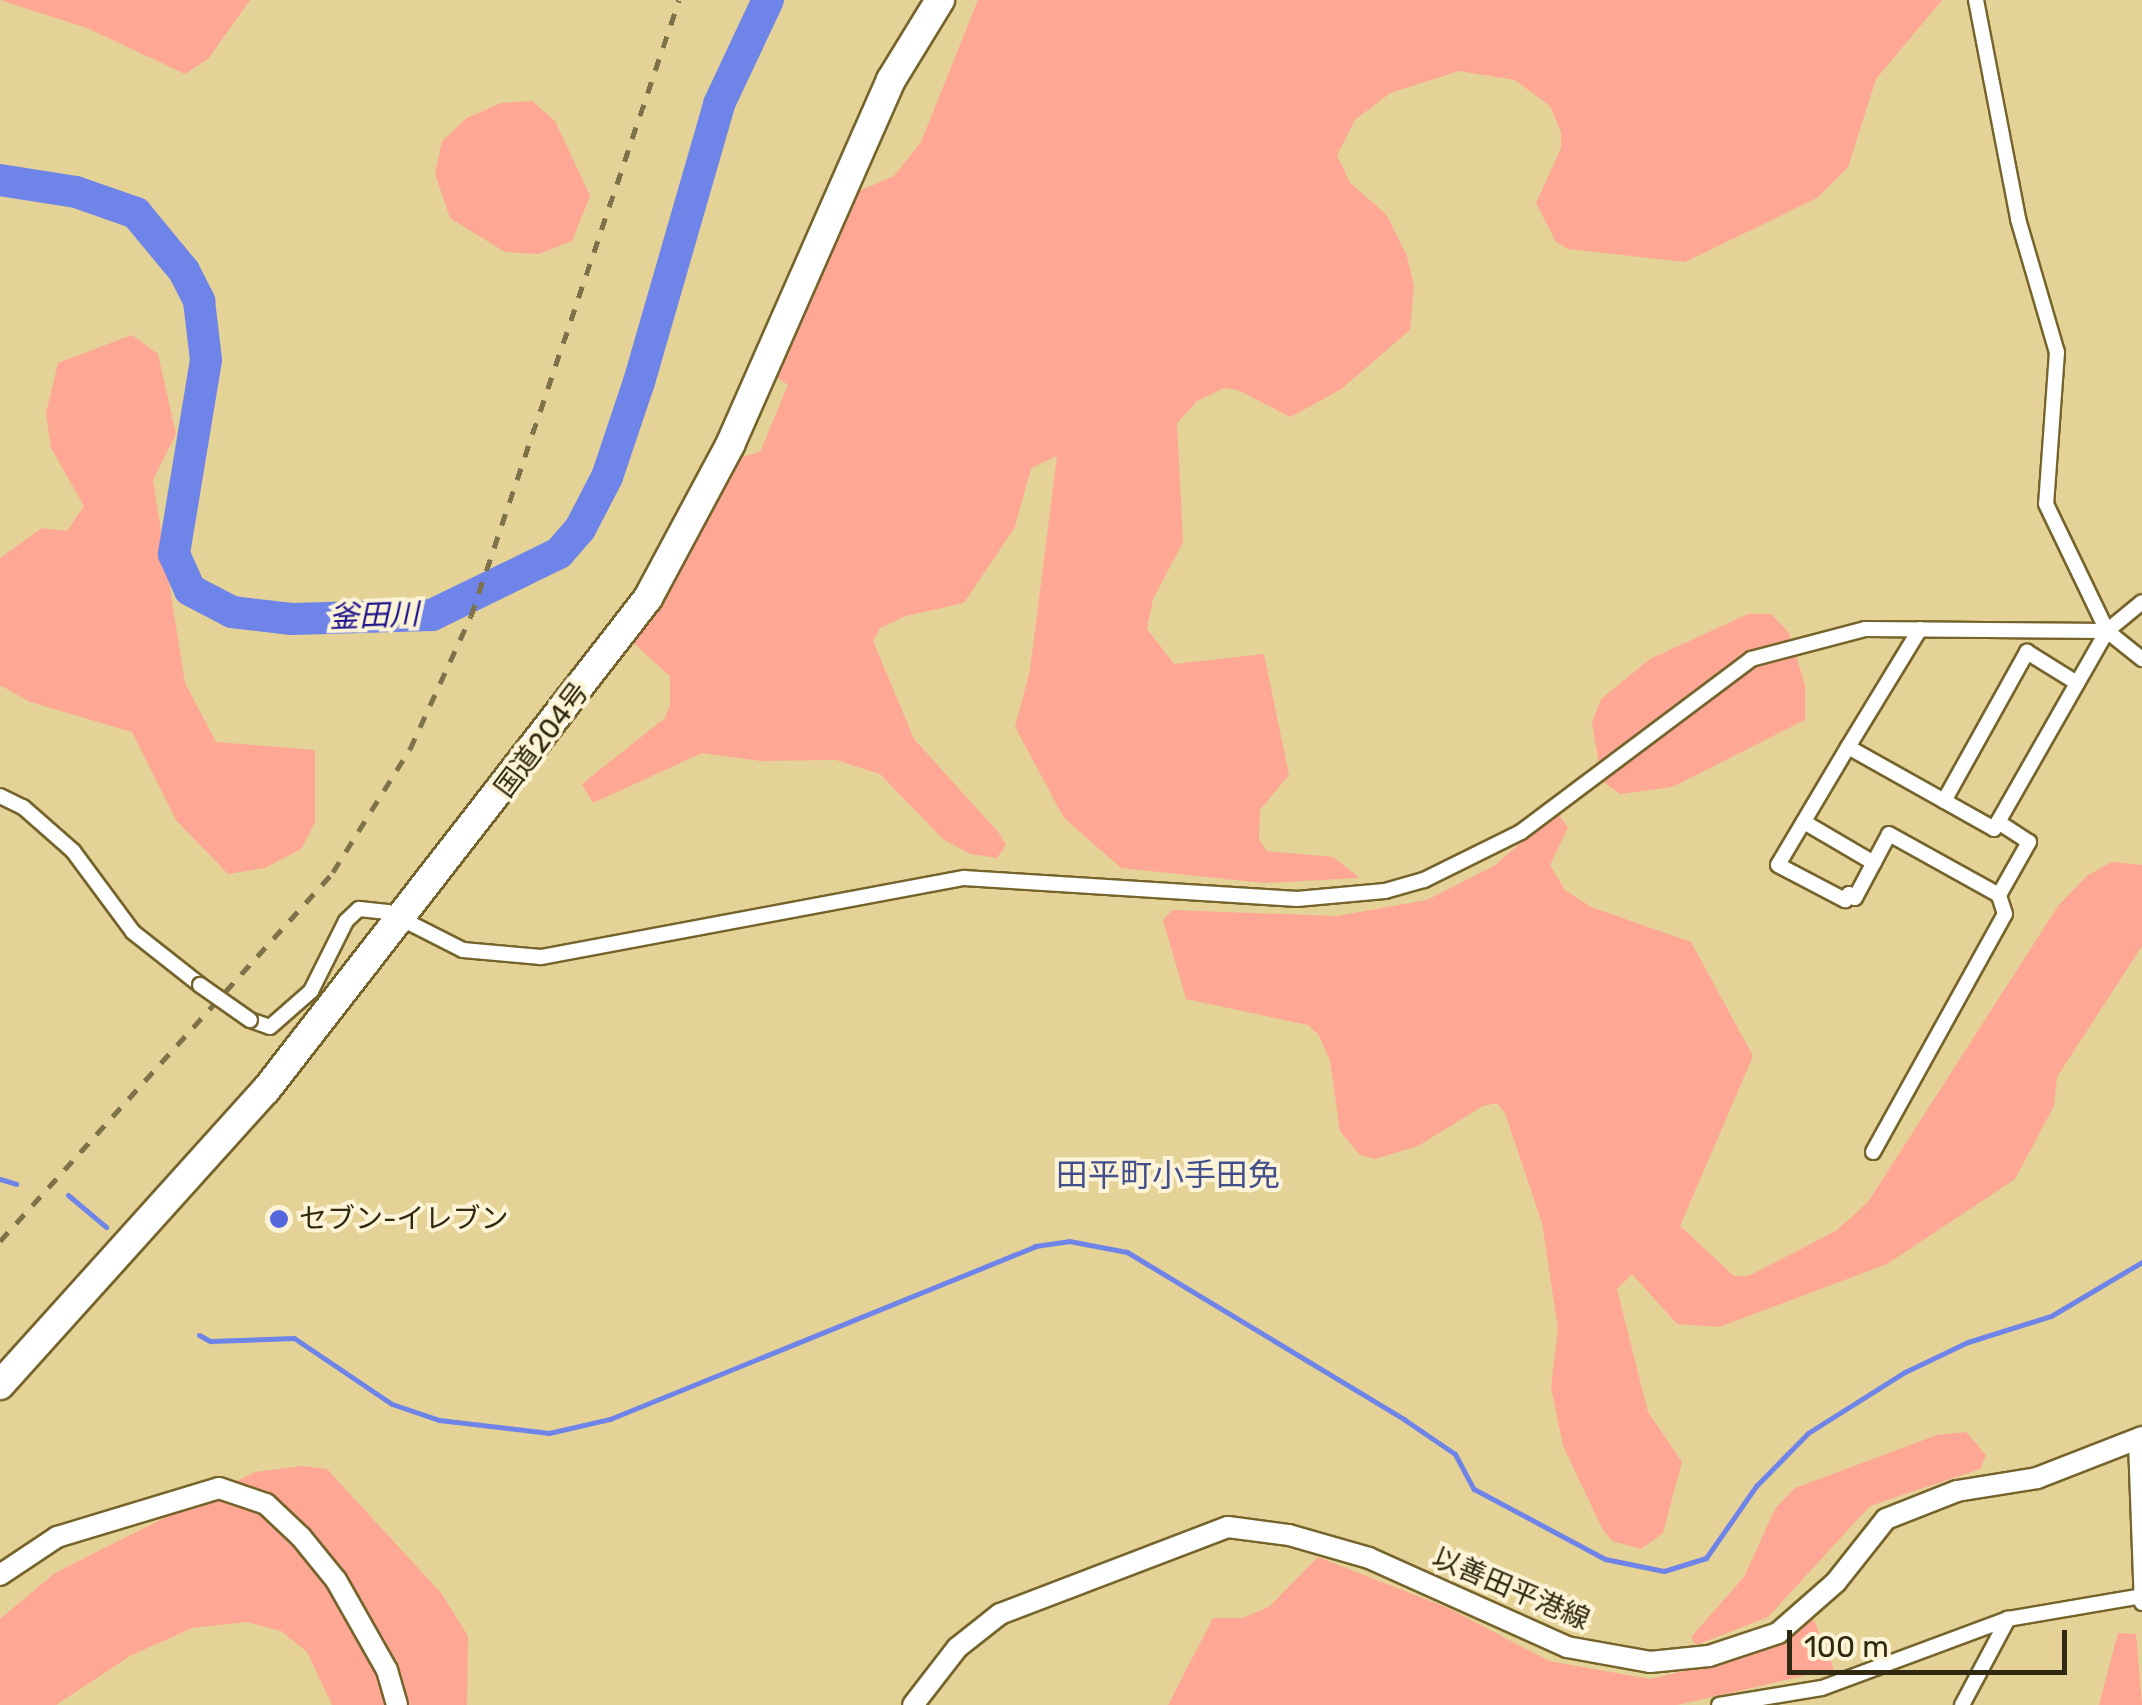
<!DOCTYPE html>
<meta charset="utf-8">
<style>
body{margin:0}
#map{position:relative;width:2142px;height:1705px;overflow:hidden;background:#e4d297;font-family:Rubik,"Noto Sans JP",sans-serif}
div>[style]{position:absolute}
.green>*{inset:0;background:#fda794}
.stream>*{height:5px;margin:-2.5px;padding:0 2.5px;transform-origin:2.5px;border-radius:2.5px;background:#6f84e8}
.river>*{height:32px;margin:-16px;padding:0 16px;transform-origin:16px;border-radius:16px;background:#6f84e8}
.roads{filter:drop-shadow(2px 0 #75642b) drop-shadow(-2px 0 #75642b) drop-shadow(0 2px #75642b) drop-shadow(0 -2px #75642b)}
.street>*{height:14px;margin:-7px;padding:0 7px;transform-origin:7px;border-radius:7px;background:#fff}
.secondary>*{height:20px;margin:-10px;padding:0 10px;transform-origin:10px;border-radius:10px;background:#fff}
.highway>*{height:28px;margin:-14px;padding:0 14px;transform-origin:14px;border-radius:14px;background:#fff}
.rail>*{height:5px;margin-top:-2.5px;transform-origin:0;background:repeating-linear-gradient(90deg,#7e724b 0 12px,transparent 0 24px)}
.bridges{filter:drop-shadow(2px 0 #75642b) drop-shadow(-2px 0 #75642b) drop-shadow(0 2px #75642b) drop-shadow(0 -2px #75642b)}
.street-bridge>*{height:14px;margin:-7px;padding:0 7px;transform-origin:7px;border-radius:7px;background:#fff}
.dots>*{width:28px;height:28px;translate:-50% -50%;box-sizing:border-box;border:5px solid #fdf3d6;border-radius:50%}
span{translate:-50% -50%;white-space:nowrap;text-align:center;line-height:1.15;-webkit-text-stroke:8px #fdf3d6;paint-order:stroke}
.street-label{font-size:28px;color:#302911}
.poi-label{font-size:28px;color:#302911}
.left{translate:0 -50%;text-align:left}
.water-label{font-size:30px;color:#1e148c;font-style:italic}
.quarter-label{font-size:32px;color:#424f8c}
.scale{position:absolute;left:1787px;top:1630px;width:280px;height:45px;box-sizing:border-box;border:5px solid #302911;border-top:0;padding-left:12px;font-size:30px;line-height:35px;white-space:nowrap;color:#302911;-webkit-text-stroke:8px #fdf3d6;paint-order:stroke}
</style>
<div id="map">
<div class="green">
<i style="clip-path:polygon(0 0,250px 0,208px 59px,185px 74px,87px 28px)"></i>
<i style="clip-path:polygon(978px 0,1942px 0,1876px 79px,1848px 167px,1817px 198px,1685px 262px,1568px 249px,1556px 242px,1536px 203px,1561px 148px,1561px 132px,1550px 106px,1515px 80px,1459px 71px,1390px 93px,1355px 120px,1337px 155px,1350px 183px,1386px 214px,1407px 256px,1414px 286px,1410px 330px,1340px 390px,1290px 417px,1238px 390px,1224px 388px,1197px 401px,1177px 423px,1183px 542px,1153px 599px,1147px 629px,1174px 664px,1264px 654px,1289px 775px,1260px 810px,1259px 839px,1267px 851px,1333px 857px,1360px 878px,1264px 883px,1121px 868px,1064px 818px,1015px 727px,1030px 670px,1057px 456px,1031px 468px,1015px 527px,964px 603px,906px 616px,880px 628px,873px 641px,914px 739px,999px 833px,1006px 845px,997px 858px,970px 854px,943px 839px,880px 774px,836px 760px,761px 761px,702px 753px,593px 803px,582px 784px,665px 718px,670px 705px,670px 676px,631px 641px,734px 459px,760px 452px,788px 385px,772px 374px,852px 194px,894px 176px,921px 142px)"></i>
<i style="clip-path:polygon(532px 101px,555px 121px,590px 196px,572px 241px,539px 254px,505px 252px,450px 218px,435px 174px,442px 141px,467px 118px,501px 103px)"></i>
<i style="clip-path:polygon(132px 335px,158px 354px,176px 434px,153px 480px,185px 683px,216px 742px,315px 750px,315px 823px,301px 849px,265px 868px,228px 874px,176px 820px,132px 732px,30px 702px,0 685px,0 558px,42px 528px,67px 531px,84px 506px,51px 448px,46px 413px,58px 363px)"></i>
<i style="clip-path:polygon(1748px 614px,1771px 614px,1789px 633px,1805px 685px,1805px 720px,1672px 787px,1620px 794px,1602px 781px,1592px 722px,1601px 699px,1650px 659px)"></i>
<i style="clip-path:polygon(1557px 812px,1568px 828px,1550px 865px,1565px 890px,1591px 907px,1691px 942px,1753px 1056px,1680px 1226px,1734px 1276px,1748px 1276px,1836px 1231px,1868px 1202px,2058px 906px,2088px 875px,2112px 862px,2142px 865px,2142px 946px,2057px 1077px,2054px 1106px,2015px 1179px,1887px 1264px,1719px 1327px,1677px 1324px,1632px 1274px,1617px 1289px,1648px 1412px,1682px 1462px,1663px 1533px,1641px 1549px,1612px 1541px,1602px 1528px,1563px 1446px,1551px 1387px,1558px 1328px,1542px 1223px,1505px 1113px,1497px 1103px,1483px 1106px,1418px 1146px,1375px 1159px,1360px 1155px,1340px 1131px,1330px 1060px,1318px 1034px,1308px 1025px,1186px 999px,1163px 920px,1172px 910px,1337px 916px,1427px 900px,1494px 866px)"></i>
<i style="clip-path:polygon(1966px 1432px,1986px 1455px,1980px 1469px,1870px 1506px,1768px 1617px,1696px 1645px,1691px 1637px,1744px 1577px,1775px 1509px,1795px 1488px,1937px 1435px)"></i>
<i style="clip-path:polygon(302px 1466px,327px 1469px,441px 1593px,468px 1636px,467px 1705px,332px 1705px,307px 1652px,281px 1631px,246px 1622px,192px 1628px,130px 1656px,56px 1705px,0 1705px,0 1619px,55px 1573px,255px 1472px)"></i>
<i style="clip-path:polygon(1318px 1557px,1448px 1608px,1549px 1661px,1650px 1679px,1731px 1660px,1814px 1620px,1834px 1669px,1677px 1705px,1168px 1705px,1213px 1618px,1242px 1618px,1269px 1607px)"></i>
<i style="clip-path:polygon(2118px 1633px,2136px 1634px,2142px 1705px,2099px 1705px)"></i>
</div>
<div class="stream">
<i style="left:0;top:1179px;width:17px;rotate:17deg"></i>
<i style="left:68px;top:1195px;width:50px;rotate:40.1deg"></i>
<i style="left:199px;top:1335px;width:13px;rotate:29deg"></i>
<i style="left:210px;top:1341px;width:84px;rotate:-2deg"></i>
<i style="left:294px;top:1338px;width:118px;rotate:34deg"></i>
<i style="left:392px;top:1404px;width:50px;rotate:18.8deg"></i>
<i style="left:439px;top:1420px;width:111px;rotate:6.7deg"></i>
<i style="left:549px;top:1433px;width:63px;rotate:-12.9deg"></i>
<i style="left:610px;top:1419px;width:459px;rotate:-22.1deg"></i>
<i style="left:1035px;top:1246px;width:34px;rotate:-8deg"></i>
<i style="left:1069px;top:1241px;width:59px;rotate:10.7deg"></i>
<i style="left:1127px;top:1252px;width:325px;rotate:31.1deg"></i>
<i style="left:1405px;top:1420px;width:60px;rotate:34.2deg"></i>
<i style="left:1455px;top:1454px;width:40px;rotate:62deg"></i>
<i style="left:1474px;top:1489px;width:149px;rotate:28.1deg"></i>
<i style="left:1605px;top:1559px;width:60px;rotate:11.5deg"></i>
<i style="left:1664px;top:1571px;width:44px;rotate:-17.2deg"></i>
<i style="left:1706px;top:1558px;width:88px;rotate:-55.2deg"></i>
<i style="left:1756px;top:1486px;width:74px;rotate:-45.5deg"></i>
<i style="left:1808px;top:1433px;width:115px;rotate:-32.2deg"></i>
<i style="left:1905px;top:1372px;width:70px;rotate:-25.5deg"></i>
<i style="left:1968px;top:1342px;width:87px;rotate:-17.4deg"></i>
<i style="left:2051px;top:1316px;width:106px;rotate:-30.7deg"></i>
</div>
<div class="river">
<i style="left:0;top:180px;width:77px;rotate:9deg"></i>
<i style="left:76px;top:192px;width:64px;rotate:19.3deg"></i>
<i style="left:136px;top:213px;width:75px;rotate:50.4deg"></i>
<i style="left:184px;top:271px;width:34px;rotate:63deg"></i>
<i style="left:199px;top:301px;width:59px;rotate:83.2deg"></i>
<i style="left:206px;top:360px;width:197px;rotate:99.4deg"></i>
<i style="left:174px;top:554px;width:39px;rotate:66deg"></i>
<i style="left:190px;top:590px;width:47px;rotate:27.6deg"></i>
<i style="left:232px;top:612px;width:60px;rotate:6.7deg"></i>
<i style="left:292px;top:619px;width:140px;rotate:-1.6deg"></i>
<i style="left:432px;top:615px;width:141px;rotate:-26deg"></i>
<i style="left:559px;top:553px;width:32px;rotate:-49deg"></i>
<i style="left:580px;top:529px;width:59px;rotate:-62.6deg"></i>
<i style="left:607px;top:477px;width:100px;rotate:-71.4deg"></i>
<i style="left:639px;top:382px;width:289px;rotate:-73.9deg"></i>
<i style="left:719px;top:104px;width:115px;rotate:-64.8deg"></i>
</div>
<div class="roads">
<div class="street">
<i style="left:1976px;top:0;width:223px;rotate:79.1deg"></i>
<i style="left:2018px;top:219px;width:139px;rotate:73.7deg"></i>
<i style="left:2057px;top:352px;width:152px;rotate:94.1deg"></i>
<i style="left:2046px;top:504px;width:141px;rotate:64.3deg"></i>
<i style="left:2107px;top:631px;width:45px;rotate:38.7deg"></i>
<i style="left:1920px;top:629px;width:138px;rotate:121.4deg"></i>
<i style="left:1848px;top:747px;width:167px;rotate:29.3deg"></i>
<i style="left:1994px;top:829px;width:228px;rotate:-60.3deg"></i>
<i style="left:2107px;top:631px;width:45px;rotate:-39.6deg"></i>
<i style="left:1848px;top:747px;width:137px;rotate:120.7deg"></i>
<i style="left:1778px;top:865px;width:76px;rotate:27.6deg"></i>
<i style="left:1845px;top:900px;width:7px;rotate:-56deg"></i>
<i style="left:1849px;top:894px;width:7px;rotate:34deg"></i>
<i style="left:1855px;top:898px;width:72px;rotate:-62deg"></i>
<i style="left:1889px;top:834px;width:126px;rotate:29deg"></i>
<i style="left:1999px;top:895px;width:61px;rotate:-60.5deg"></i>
<i style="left:2029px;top:842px;width:37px;rotate:-147deg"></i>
<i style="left:0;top:796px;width:25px;rotate:26deg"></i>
<i style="left:23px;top:807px;width:67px;rotate:41.3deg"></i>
<i style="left:73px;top:851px;width:101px;rotate:53.5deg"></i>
<i style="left:133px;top:932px;width:85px;rotate:38.3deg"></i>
<i style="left:1944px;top:801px;width:171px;rotate:-60.9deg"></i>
<i style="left:2027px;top:652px;width:59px;rotate:31.8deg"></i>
<i style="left:1804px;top:822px;width:81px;rotate:30.4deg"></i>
<i style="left:250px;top:1020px;width:21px;rotate:19deg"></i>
<i style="left:270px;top:1027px;width:55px;rotate:-41.3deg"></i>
<i style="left:311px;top:991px;width:78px;rotate:-63.4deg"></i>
<i style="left:346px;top:921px;width:18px;rotate:-43deg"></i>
<i style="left:359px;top:909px;width:29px;rotate:6deg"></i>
<i style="left:388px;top:912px;width:84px;rotate:26.9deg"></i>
<i style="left:463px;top:950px;width:78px;rotate:5.1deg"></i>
<i style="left:541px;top:957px;width:430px;rotate:-10.6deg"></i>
<i style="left:964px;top:878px;width:334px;rotate:3.6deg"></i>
<i style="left:1297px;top:899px;width:88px;rotate:-5.2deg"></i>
<i style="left:1385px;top:891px;width:41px;rotate:-15.8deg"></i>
<i style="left:1424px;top:880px;width:108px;rotate:-26.3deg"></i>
<i style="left:1521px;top:832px;width:288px;rotate:-36.9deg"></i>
<i style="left:1751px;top:659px;width:118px;rotate:-14.7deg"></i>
<i style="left:1865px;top:629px;width:242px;rotate:0.5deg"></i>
<i style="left:1873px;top:1152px;width:272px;rotate:-61deg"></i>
<i style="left:2005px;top:914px;width:20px;rotate:-108deg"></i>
<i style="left:2136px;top:1442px;width:161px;rotate:87.9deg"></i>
<i style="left:1719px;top:1705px;width:104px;rotate:-9.4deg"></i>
<i style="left:1822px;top:1688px;width:198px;rotate:-20.4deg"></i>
<i style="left:2008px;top:1619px;width:136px;rotate:-9.7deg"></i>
<i style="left:1962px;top:1705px;width:98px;rotate:-61.9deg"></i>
</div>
<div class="secondary">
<i style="left:0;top:1575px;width:69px;rotate:-33.7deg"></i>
<i style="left:57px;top:1537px;width:169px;rotate:-16.8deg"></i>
<i style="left:219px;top:1488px;width:50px;rotate:18.8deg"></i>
<i style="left:266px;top:1504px;width:48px;rotate:43.3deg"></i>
<i style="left:301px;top:1537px;width:55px;rotate:50.9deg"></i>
<i style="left:336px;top:1580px;width:103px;rotate:60.5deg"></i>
<i style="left:387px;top:1670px;width:36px;rotate:74deg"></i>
<i style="left:913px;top:1705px;width:72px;rotate:-52.3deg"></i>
<i style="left:957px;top:1648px;width:55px;rotate:-38.3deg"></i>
<i style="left:1000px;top:1614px;width:244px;rotate:-20.9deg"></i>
<i style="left:1228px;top:1527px;width:62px;rotate:7.5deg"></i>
<i style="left:1289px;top:1535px;width:83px;rotate:16deg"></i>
<i style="left:1369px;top:1558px;width:217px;rotate:24.2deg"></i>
<i style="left:1567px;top:1647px;width:84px;rotate:10.2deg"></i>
<i style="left:1650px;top:1662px;width:59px;rotate:-5.8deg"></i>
<i style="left:1709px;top:1656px;width:73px;rotate:-18.4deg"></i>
<i style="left:1778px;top:1633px;width:77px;rotate:-41.3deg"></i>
<i style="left:1836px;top:1582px;width:80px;rotate:-51.6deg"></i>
<i style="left:1886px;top:1519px;width:76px;rotate:-21.5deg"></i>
<i style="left:1957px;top:1491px;width:81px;rotate:-9.2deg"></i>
<i style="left:2037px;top:1478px;width:113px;rotate:-21.3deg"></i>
</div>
<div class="highway">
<i style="left:0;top:1385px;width:397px;rotate:-48deg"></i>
<i style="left:266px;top:1090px;width:623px;rotate:-52.17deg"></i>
<i style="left:648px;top:598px;width:174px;rotate:-61.8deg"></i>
<i style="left:730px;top:445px;width:399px;rotate:-66.2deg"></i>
<i style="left:891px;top:80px;width:94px;rotate:-58.5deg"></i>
</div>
</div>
<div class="rail">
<i style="left:0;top:1241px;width:497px;rotate:-47.9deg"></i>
<i style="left:333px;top:872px;width:145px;rotate:-58deg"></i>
<i style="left:410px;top:749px;width:146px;rotate:-65.4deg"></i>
<i style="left:471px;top:616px;width:650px;rotate:-71.34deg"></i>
</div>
<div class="bridges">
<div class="street-bridge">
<i style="left:200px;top:985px;width:61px;rotate:35deg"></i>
</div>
</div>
<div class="dots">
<i style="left:279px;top:1219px;background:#5567dd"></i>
</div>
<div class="street-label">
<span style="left:542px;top:740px;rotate:-53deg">国道204号</span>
<span style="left:1511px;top:1589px;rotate:23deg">以善田平港線</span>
</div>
<div class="poi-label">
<span class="left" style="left:299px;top:1219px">セブン-イレブン</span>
</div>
<div class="water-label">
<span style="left:374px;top:616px;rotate:-2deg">釜田川</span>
</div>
<div class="quarter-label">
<span style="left:1168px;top:1175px">田平町小手田免</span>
</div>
<div class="scale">100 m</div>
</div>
